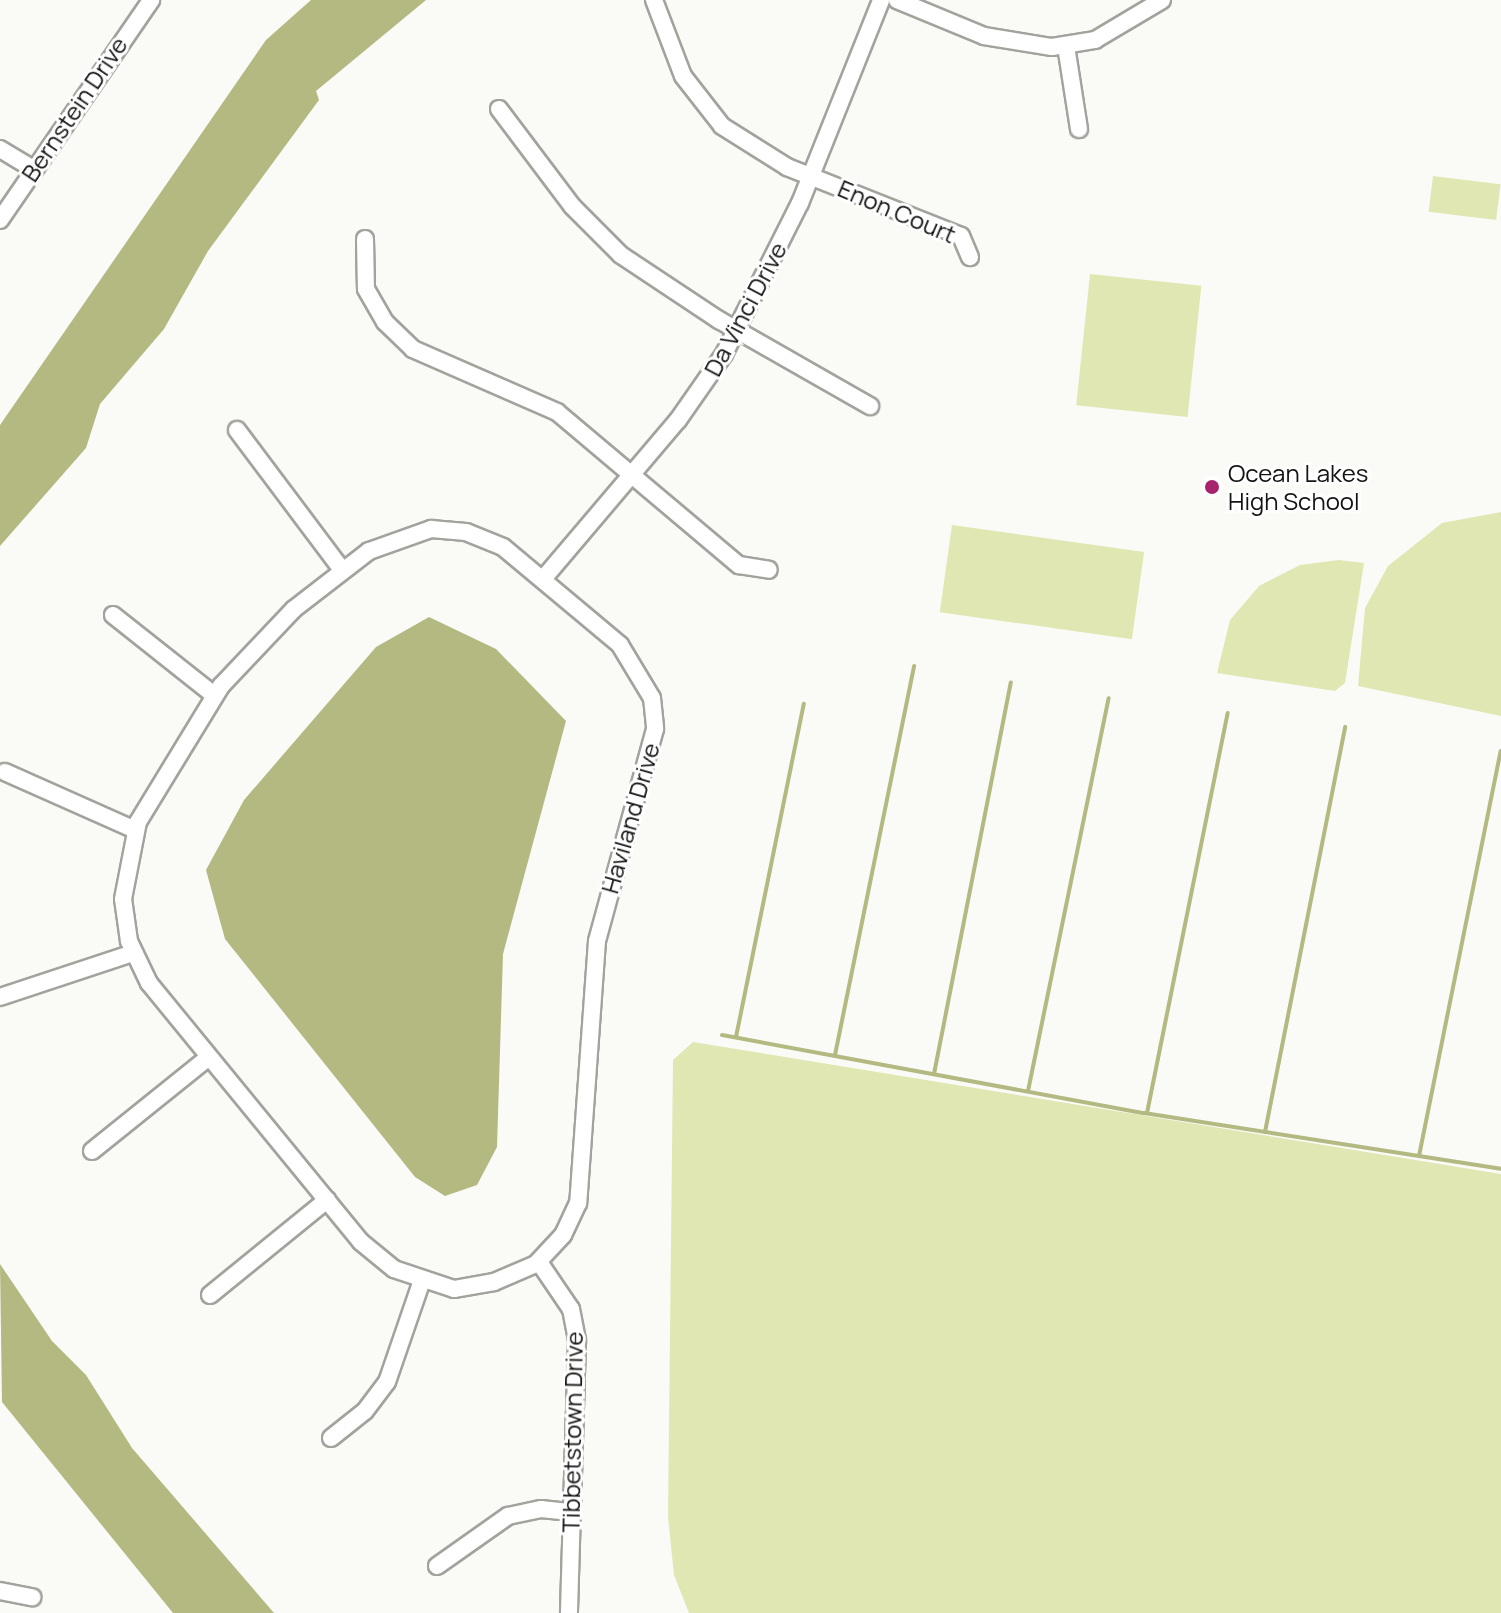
<!DOCTYPE html>
<style>
body{margin:0}
#map{position:relative;width:1501px;height:1613px;overflow:hidden;background:#fafbf6;font-family:Manrope,sans-serif}
div>[style]{position:absolute}
.green>*{inset:0;background:#e1e7b3;transform-origin:0 0}
.water>*{inset:0;background:#b4b982}
.stream>*{height:4px;margin:-2px;padding:0 2px;transform-origin:2px;border-radius:2px;background:#b4b982}
.roads{filter:drop-shadow(2px 0 #a3a39e) drop-shadow(-2px 0 #a3a39e) drop-shadow(0 2px #a3a39e) drop-shadow(0 -2px #a3a39e)}
.minor>*{height:16px;margin:-8px;padding:0 8px;transform-origin:8px;border-radius:8px;background:#fff}
.dots>*{width:22px;height:22px;translate:-50% -50%;box-sizing:border-box;border:4px solid #fff;border-radius:50%}
span{translate:-50% -50%;white-space:nowrap;text-align:center;line-height:1.15;-webkit-text-stroke:6px #fff;paint-order:stroke}
.street-label{font-size:24px;color:#131312}
.poi-label{font-size:24px;color:#131312}
.left{translate:0 -50%;text-align:left}
</style>
<div id="map">
<div class="green">
<i style="left:1433px;top:176px;width:68px;height:36px;rotate:7deg"></i>
<i style="left:1090px;top:274px;width:112px;height:132px;rotate:6deg"></i>
<i style="clip-path:polygon(1501px 512px,1501px 716px,1358px 686px,1365px 608px,1388px 566px,1442px 523px)"></i>
<i style="left:952px;top:525px;width:194px;height:88px;rotate:8deg"></i>
<i style="clip-path:polygon(1339px 560px,1364px 563px,1345px 683px,1335px 691px,1217px 673px,1230px 620px,1259px 586px,1300px 565px)"></i>
<i style="clip-path:polygon(693px 1042px,1501px 1174px,1501px 1613px,689px 1613px,674px 1575px,668px 1517px,673px 1060px)"></i>
</div>
<div class="water">
<i style="clip-path:polygon(311px 0,426px 0,316px 91px,319px 100px,208px 251px,164px 329px,100px 404px,86px 448px,0 546px,0 425px,266px 40px)"></i>
<i style="clip-path:polygon(429px 617px,496px 649px,566px 721px,503px 954px,497px 1147px,477px 1185px,445px 1196px,415px 1177px,225px 939px,206px 870px,244px 800px,376px 647px)"></i>
<i style="clip-path:polygon(0 1264px,52px 1341px,86px 1375px,132px 1448px,274px 1613px,173px 1613px,2px 1402px)"></i>
</div>
<div class="stream">
<i style="left:722px;top:1035px;width:429px;rotate:10.5deg"></i>
<i style="left:1144px;top:1113px;width:361px;rotate:8.9deg"></i>
<i style="left:736px;top:1037px;width:340px;rotate:-78.5deg"></i>
<i style="left:835px;top:1055px;width:397px;rotate:-78.5deg"></i>
<i style="left:934px;top:1074px;width:399px;rotate:-78.9deg"></i>
<i style="left:1028px;top:1091px;width:401px;rotate:-78.4deg"></i>
<i style="left:1147px;top:1113px;width:408px;rotate:-78.6deg"></i>
<i style="left:1265px;top:1132px;width:413px;rotate:-78.8deg"></i>
<i style="left:1419px;top:1156px;width:413px;rotate:-78.6deg"></i>
</div>
<div class="roads">
<div class="minor">
<i style="left:654px;top:0;width:81px;rotate:69.1deg"></i>
<i style="left:683px;top:76px;width:63px;rotate:52deg"></i>
<i style="left:722px;top:126px;width:77px;rotate:32.2deg"></i>
<i style="left:787px;top:167px;width:187px;rotate:21.6deg"></i>
<i style="left:961px;top:236px;width:23px;rotate:67deg"></i>
<i style="left:897px;top:0;width:94px;rotate:22.5deg"></i>
<i style="left:984px;top:36px;width:69px;rotate:9.2deg"></i>
<i style="left:1052px;top:47px;width:44px;rotate:-9.2deg"></i>
<i style="left:1095px;top:40px;width:78px;rotate:-30.8deg"></i>
<i style="left:1066px;top:46px;width:84px;rotate:81.1deg"></i>
<i style="left:499px;top:109px;width:121px;rotate:53deg"></i>
<i style="left:572px;top:206px;width:69px;rotate:45deg"></i>
<i style="left:621px;top:255px;width:118px;rotate:33.6deg"></i>
<i style="left:719px;top:320px;width:174px;rotate:29.7deg"></i>
<i style="left:0;top:149px;width:39px;rotate:31deg"></i>
<i style="left:0;top:220px;width:267px;rotate:-55.5deg"></i>
<i style="left:365px;top:239px;width:50px;rotate:88.9deg"></i>
<i style="left:366px;top:289px;width:38px;rotate:60deg"></i>
<i style="left:385px;top:322px;width:39px;rotate:44deg"></i>
<i style="left:413px;top:349px;width:157px;rotate:23.6deg"></i>
<i style="left:557px;top:412px;width:238px;rotate:40.1deg"></i>
<i style="left:739px;top:565px;width:30px;rotate:9deg"></i>
<i style="left:237px;top:430px;width:176px;rotate:53.1deg"></i>
<i style="left:431px;top:529px;width:35px;rotate:5deg"></i>
<i style="left:466px;top:532px;width:40px;rotate:22deg"></i>
<i style="left:503px;top:547px;width:153px;rotate:39.9deg"></i>
<i style="left:620px;top:645px;width:62px;rotate:58.9deg"></i>
<i style="left:652px;top:698px;width:31px;rotate:84deg"></i>
<i style="left:655px;top:729px;width:220px;rotate:105.3deg"></i>
<i style="left:597px;top:941px;width:263px;rotate:94.1deg"></i>
<i style="left:578px;top:1203px;width:35px;rotate:115deg"></i>
<i style="left:563px;top:1235px;width:40px;rotate:133deg"></i>
<i style="left:536px;top:1264px;width:46px;rotate:156.8deg"></i>
<i style="left:494px;top:1282px;width:41px;rotate:170.1deg"></i>
<i style="left:454px;top:1289px;width:63px;rotate:-161.6deg"></i>
<i style="left:394px;top:1269px;width:43px;rotate:-140.7deg"></i>
<i style="left:361px;top:1242px;width:335px;rotate:-129.3deg"></i>
<i style="left:149px;top:983px;width:47px;rotate:-115.5deg"></i>
<i style="left:129px;top:941px;width:42px;rotate:-98.1deg"></i>
<i style="left:123px;top:899px;width:78px;rotate:-79deg"></i>
<i style="left:138px;top:822px;width:159px;rotate:-58.6deg"></i>
<i style="left:221px;top:686px;width:106px;rotate:-46.5deg"></i>
<i style="left:294px;top:609px;width:95px;rotate:-37.7deg"></i>
<i style="left:369px;top:551px;width:66px;rotate:-19.5deg"></i>
<i style="left:543px;top:579px;width:209px;rotate:-49.7deg"></i>
<i style="left:678px;top:420px;width:80px;rotate:-55.1deg"></i>
<i style="left:724px;top:354px;width:169px;rotate:-63.3deg"></i>
<i style="left:800px;top:203px;width:219px;rotate:-68.2deg"></i>
<i style="left:113px;top:615px;width:129px;rotate:38.4deg"></i>
<i style="left:5px;top:772px;width:142px;rotate:24deg"></i>
<i style="left:0;top:997px;width:140px;rotate:-18.3deg"></i>
<i style="left:92px;top:1151px;width:150px;rotate:-38.8deg"></i>
<i style="left:539px;top:1262px;width:57px;rotate:55.8deg"></i>
<i style="left:571px;top:1309px;width:33px;rotate:79deg"></i>
<i style="left:577px;top:1341px;width:272px;rotate:91.7deg"></i>
<i style="left:210px;top:1295px;width:151px;rotate:-39.1deg"></i>
<i style="left:331px;top:1438px;width:43px;rotate:-38.5deg"></i>
<i style="left:365px;top:1411px;width:36px;rotate:-53deg"></i>
<i style="left:387px;top:1382px;width:105px;rotate:-71deg"></i>
<i style="left:437px;top:1566px;width:87px;rotate:-35.2deg"></i>
<i style="left:508px;top:1516px;width:34px;rotate:-12deg"></i>
<i style="left:541px;top:1509px;width:30px;rotate:6deg"></i>
<i style="left:0;top:1591px;width:33px;rotate:11deg"></i>
</div>
</div>
<div class="dots">
<i style="left:1212px;top:487px;background:#a7236e"></i>
</div>
<div class="street-label">
<span style="left:74px;top:109px;rotate:-56deg">Bernstein Drive</span>
<span style="left:897px;top:211px;rotate:23deg">Enon Court</span>
<span style="left:745px;top:309px;rotate:-62deg">Da Vinci Drive</span>
<span style="left:630px;top:818px;rotate:-74deg">Haviland Drive</span>
<span style="left:572px;top:1432px;rotate:-89deg">Tibbetstown Drive</span>
</div>
<div class="poi-label">
<span class="left" style="left:1228px;top:487px">Ocean Lakes<br>High School</span>
</div>
</div>
